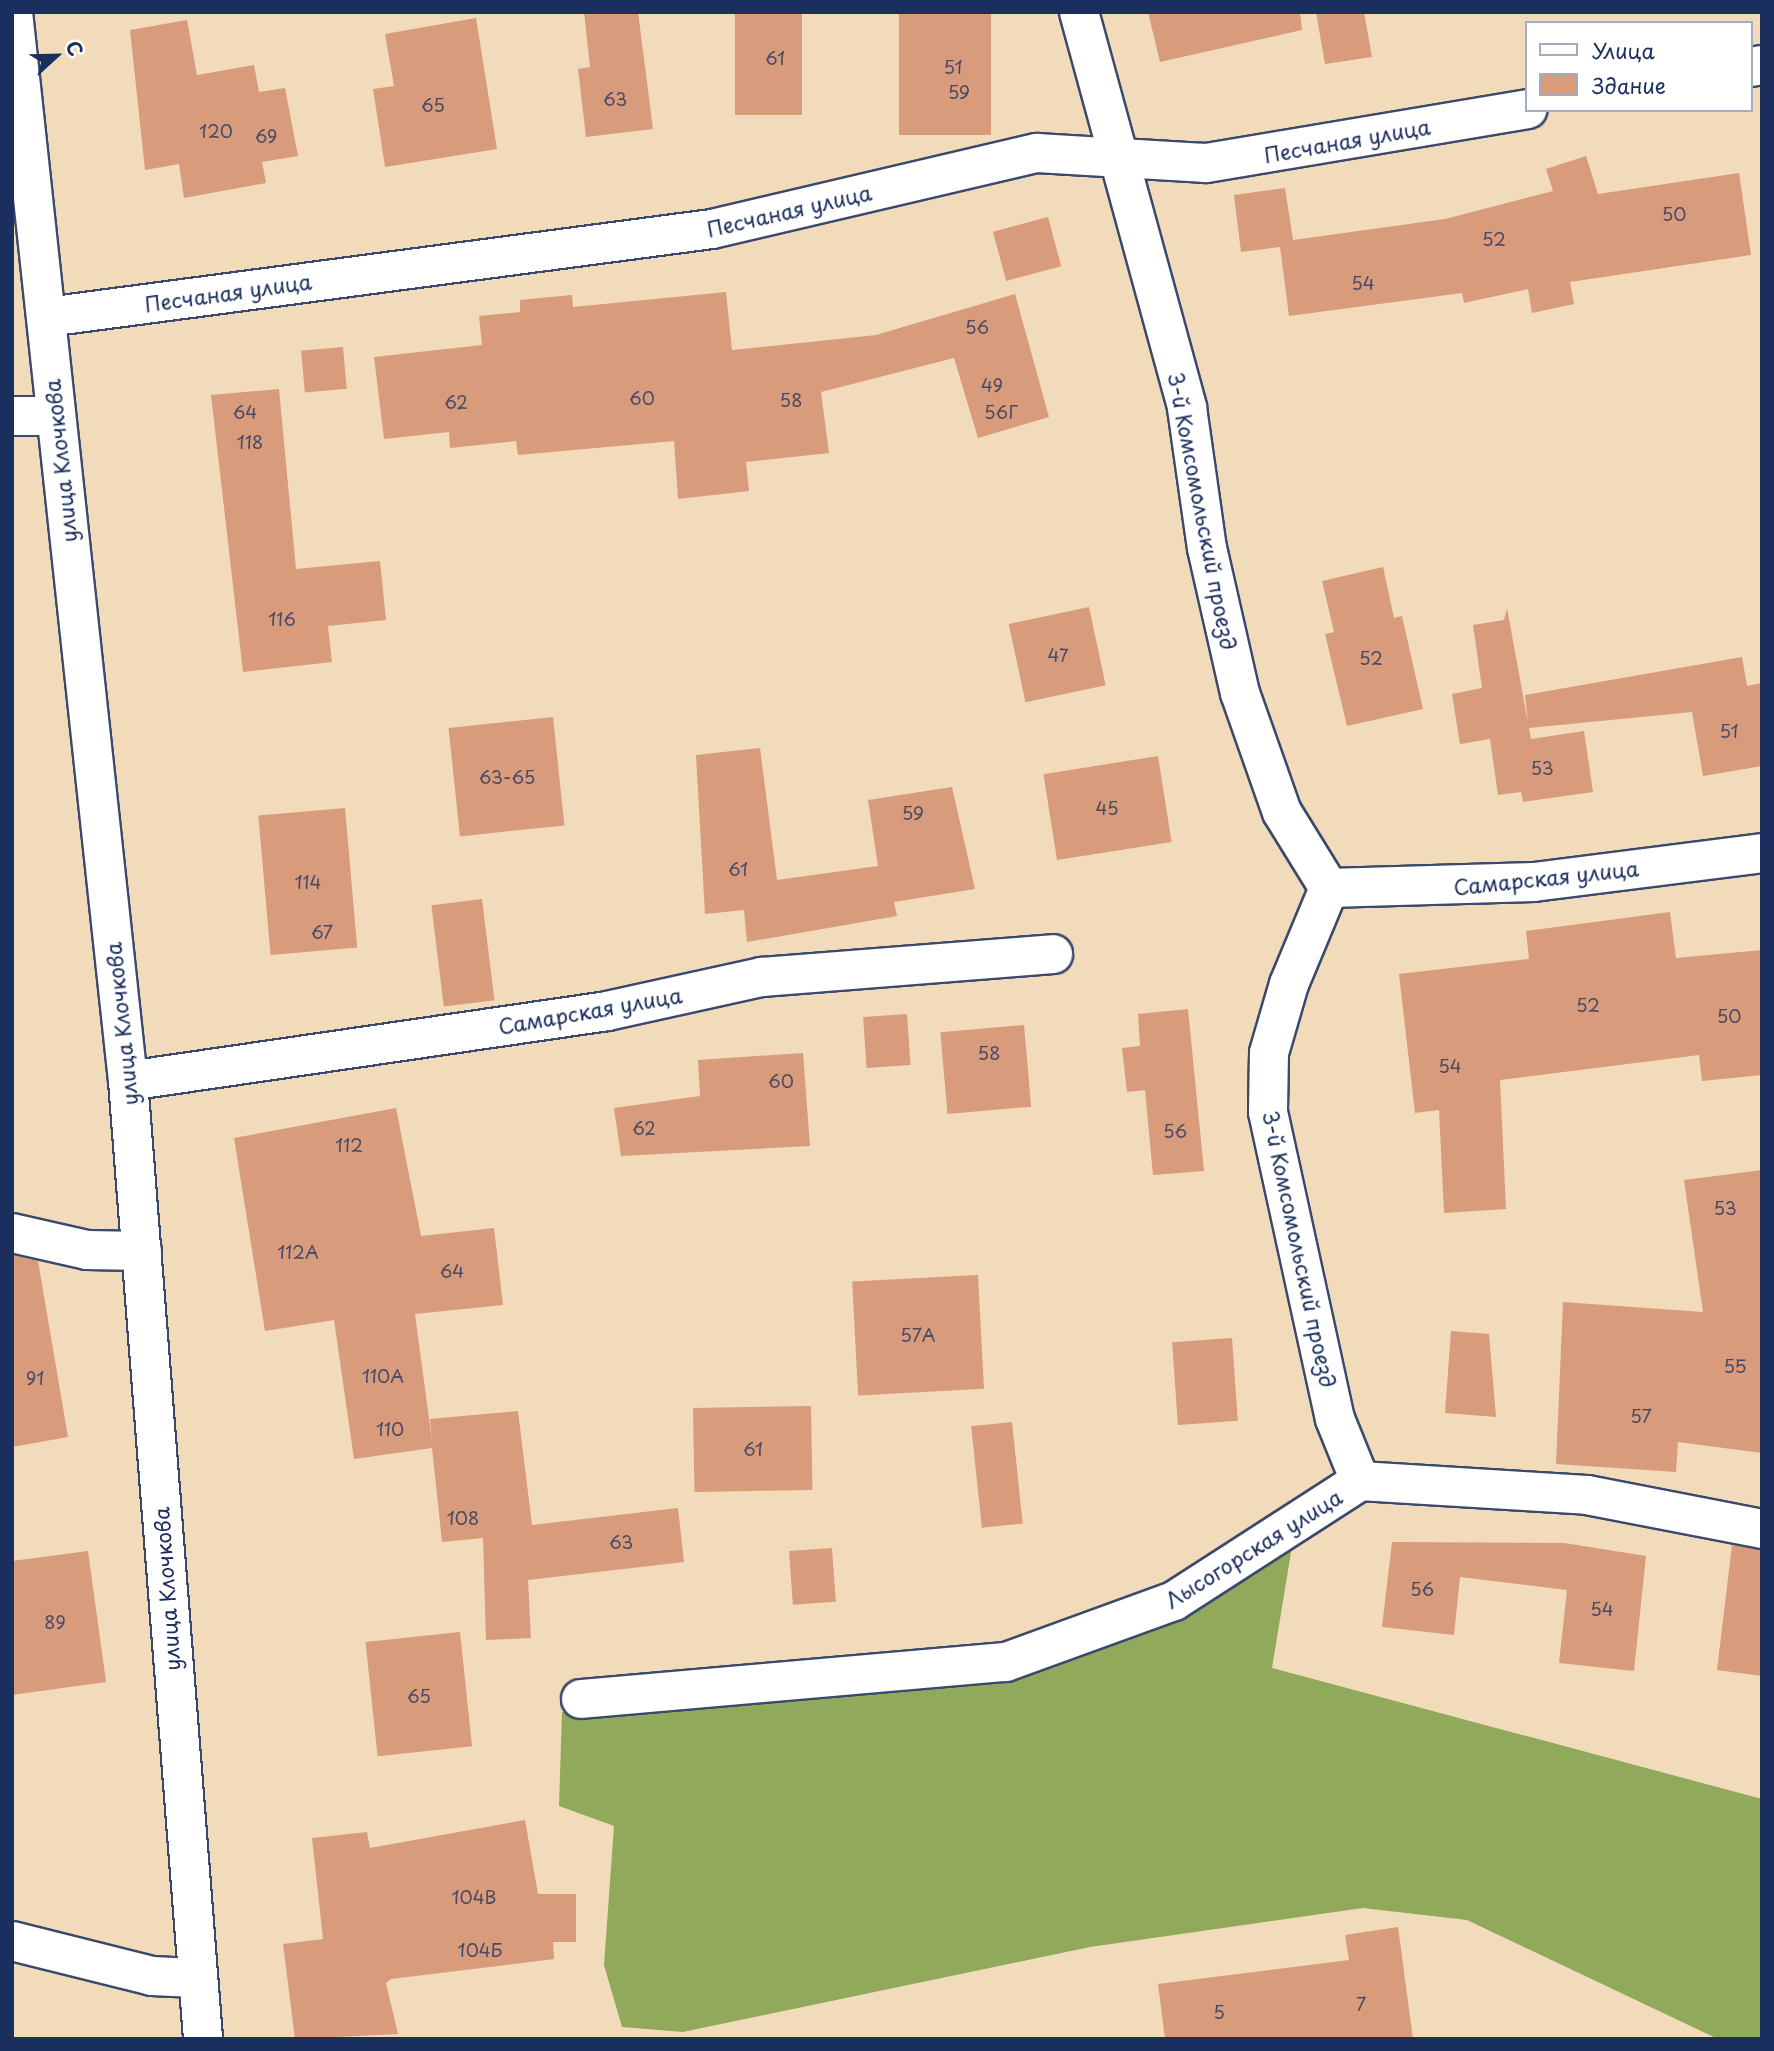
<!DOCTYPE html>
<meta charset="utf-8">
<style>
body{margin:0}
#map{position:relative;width:1774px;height:2051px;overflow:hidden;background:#f1dbbb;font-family:"Playpen Sans",sans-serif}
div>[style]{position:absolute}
.forest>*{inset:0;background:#90a95a}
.building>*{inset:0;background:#d89b7b;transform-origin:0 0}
.roads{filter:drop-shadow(2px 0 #3b496c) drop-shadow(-2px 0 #3b496c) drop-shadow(0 2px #3b496c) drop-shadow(0 -2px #3b496c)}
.street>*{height:38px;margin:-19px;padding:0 19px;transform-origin:19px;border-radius:19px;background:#fff}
span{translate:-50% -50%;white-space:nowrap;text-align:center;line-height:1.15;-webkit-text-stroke:6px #fff;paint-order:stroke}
.number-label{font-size:18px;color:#4a4a65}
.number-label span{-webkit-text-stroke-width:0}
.street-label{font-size:21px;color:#1b2f5e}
.frame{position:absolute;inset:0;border:14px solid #1b2f5e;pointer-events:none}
.legend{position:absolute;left:1525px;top:21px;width:228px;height:91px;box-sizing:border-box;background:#fff;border:2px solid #a4acbf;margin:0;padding:9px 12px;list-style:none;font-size:21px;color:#1b2f5e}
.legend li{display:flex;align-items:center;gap:14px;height:35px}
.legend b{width:35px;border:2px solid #a4acbf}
.north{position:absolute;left:21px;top:21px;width:70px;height:70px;-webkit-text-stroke:5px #fff;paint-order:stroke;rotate:68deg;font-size:19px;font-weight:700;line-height:28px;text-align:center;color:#1b2f5e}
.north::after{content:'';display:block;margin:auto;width:24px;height:32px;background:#1b2f5e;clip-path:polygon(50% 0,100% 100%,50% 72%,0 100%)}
</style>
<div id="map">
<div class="forest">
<i style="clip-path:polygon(1293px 1540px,1272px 1668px,1762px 1799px,1762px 2039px,1718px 2039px,1467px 1920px,1363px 1908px,1090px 1947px,683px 2032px,622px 2027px,604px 1965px,614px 1826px,559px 1806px,562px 1712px,1003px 1672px)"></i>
</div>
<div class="building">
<i style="clip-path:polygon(584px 12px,638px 12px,653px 129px,586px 137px,578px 69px,590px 67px)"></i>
<i style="left:735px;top:12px;width:67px;height:103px"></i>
<i style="left:899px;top:12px;width:92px;height:123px"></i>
<i style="clip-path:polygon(1148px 12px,1300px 12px,1302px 30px,1160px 62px)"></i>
<i style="clip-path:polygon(1316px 12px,1364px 12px,1372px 57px,1325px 64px)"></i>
<i style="clip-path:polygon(476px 18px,497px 149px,385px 167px,373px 89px,394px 86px,385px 34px)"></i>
<i style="clip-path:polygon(187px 20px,197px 75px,254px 65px,259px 92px,285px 88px,298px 156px,262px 162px,266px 183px,184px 198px,179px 164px,145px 170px,130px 30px)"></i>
<i style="clip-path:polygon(1586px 156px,1598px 194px,1739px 173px,1751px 255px,1570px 282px,1574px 304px,1532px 313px,1528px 289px,1464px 303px,1462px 293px,1289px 316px,1280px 247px,1241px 252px,1234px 195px,1285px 188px,1293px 240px,1445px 219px,1553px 191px,1546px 169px)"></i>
<i style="left:1048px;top:217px;width:51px;height:57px;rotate:75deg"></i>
<i style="clip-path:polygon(726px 292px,732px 350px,876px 335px,1015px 294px,1049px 417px,978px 438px,954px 358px,821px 392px,829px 453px,746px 462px,749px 491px,678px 499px,674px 441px,518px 455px,516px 441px,450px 448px,449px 432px,384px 439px,374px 357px,482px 345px,479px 316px,520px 312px,520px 300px,572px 295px,573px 307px)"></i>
<i style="left:343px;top:347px;width:42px;height:42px;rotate:85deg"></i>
<i style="clip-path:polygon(279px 389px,296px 569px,380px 561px,386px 620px,328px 626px,332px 662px,243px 672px,211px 395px)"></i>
<i style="clip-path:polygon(1383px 567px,1394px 618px,1402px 616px,1423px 709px,1347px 726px,1325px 634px,1334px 632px,1322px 581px)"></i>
<i style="left:1089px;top:607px;width:80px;height:82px;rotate:78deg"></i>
<i style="clip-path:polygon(1507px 608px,1528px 723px,1525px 695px,1742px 657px,1747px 686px,1762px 683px,1762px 766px,1703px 776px,1692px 712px,1529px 728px,1531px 739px,1584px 731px,1593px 792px,1523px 802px,1521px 792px,1498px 795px,1490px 739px,1460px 744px,1452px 694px,1482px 688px,1473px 625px,1504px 620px)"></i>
<i style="left:553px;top:717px;width:109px;height:105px;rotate:84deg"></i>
<i style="clip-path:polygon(760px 748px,777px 880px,878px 866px,868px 800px,952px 787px,975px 889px,894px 902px,897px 916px,747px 942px,744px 910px,705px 914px,696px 755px)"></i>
<i style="left:1158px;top:756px;width:87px;height:116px;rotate:81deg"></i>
<i style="left:345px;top:808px;width:140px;height:87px;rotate:85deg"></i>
<i style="left:482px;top:899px;width:102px;height:51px;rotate:83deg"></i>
<i style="clip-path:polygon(1670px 912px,1676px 958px,1762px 950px,1762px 1075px,1702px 1081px,1699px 1055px,1500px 1080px,1506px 1209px,1444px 1213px,1439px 1110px,1415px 1113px,1399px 974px,1529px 959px,1526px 931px)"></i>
<i style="clip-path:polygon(1188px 1009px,1204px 1171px,1153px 1175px,1145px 1090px,1127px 1092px,1122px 1048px,1140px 1046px,1138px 1014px)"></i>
<i style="left:907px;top:1014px;width:51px;height:44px;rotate:86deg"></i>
<i style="left:1024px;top:1025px;width:82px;height:84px;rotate:85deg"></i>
<i style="clip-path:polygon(803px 1053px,810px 1146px,621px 1156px,614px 1108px,700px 1096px,698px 1060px)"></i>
<i style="clip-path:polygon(396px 1108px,421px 1236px,494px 1228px,503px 1305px,415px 1314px,432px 1441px,430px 1419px,518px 1411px,532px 1525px,678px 1508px,684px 1562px,528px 1580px,531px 1638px,486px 1640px,483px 1538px,442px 1542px,432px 1448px,354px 1459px,334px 1320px,265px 1331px,234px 1138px)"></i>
<i style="clip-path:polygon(1762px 1170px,1762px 1453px,1678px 1442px,1676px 1472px,1556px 1464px,1563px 1302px,1703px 1312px,1684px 1180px)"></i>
<i style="clip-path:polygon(12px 1255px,38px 1261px,68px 1437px,12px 1447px)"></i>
<i style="left:978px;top:1275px;width:114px;height:126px;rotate:87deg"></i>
<i style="clip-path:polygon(1451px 1331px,1489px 1334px,1496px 1417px,1445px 1413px)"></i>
<i style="left:1232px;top:1338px;width:83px;height:60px;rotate:86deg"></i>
<i style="left:811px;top:1406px;width:84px;height:118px;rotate:89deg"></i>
<i style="left:1012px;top:1422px;width:102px;height:41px;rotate:84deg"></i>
<i style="clip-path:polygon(1392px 1542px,1564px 1543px,1646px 1556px,1634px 1671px,1559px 1663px,1567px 1590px,1460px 1577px,1454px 1635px,1382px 1627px)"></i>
<i style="clip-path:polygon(1732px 1545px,1762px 1550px,1762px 1676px,1717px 1670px)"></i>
<i style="left:832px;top:1548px;width:54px;height:43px;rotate:86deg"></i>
<i style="clip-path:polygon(88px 1551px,106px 1682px,12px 1695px,12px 1561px)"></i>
<i style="left:460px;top:1632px;width:115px;height:95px;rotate:84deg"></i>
<i style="clip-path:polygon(525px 1820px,538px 1894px,576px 1894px,576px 1942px,553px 1942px,554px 1959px,391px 1979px,386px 1983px,398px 2034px,295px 2039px,283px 1944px,323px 1939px,312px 1838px,367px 1832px,370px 1848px)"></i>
<i style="clip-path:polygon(1398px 1927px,1413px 2039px,1165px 2039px,1158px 1984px,1349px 1960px,1345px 1935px)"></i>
</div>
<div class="roads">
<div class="street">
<i style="left:13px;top:12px;width:1075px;rotate:83.86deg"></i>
<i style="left:128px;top:1081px;width:961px;rotate:85.52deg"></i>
<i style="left:1079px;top:12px;width:410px;rotate:74.7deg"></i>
<i style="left:1187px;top:408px;width:141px;rotate:81.9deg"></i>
<i style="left:1207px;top:548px;width:149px;rotate:77.2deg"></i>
<i style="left:1240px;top:693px;width:126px;rotate:70.6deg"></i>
<i style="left:1282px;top:812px;width:89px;rotate:58.3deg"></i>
<i style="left:1329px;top:888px;width:104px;rotate:112.6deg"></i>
<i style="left:1289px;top:984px;width:72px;rotate:106.2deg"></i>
<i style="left:1269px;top:1053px;width:59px;rotate:91deg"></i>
<i style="left:1268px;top:1112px;width:314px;rotate:77.7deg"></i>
<i style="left:1335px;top:1419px;width:67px;rotate:68deg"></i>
<i style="left:1751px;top:67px;width:11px;rotate:-10deg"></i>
<i style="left:47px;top:317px;width:671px;rotate:-7.54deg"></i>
<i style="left:712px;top:229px;width:334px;rotate:-13.2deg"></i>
<i style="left:1037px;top:153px;width:169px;rotate:3.4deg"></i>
<i style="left:1206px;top:163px;width:326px;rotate:-9.5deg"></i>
<i style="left:12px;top:416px;width:42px"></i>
<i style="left:1329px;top:888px;width:205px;rotate:-1.7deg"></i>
<i style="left:1534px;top:882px;width:230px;rotate:-7.2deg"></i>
<i style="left:128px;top:1081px;width:484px;rotate:-8.3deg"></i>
<i style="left:607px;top:1011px;width:159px;rotate:-12.4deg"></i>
<i style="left:762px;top:977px;width:292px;rotate:-4.5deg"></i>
<i style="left:12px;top:1233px;width:77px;rotate:12.8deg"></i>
<i style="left:87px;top:1250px;width:55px;rotate:1deg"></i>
<i style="left:581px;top:1699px;width:427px;rotate:-5deg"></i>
<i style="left:1006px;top:1662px;width:179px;rotate:-20deg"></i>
<i style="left:1174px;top:1601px;width:221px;rotate:-32.8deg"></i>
<i style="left:1360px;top:1481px;width:227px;rotate:3.5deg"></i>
<i style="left:1587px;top:1495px;width:178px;rotate:11deg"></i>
<i style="left:12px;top:1941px;width:144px;rotate:14deg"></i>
<i style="left:152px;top:1976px;width:43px;rotate:2.7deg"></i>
</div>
</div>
<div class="number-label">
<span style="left:775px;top:58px">61</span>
<span style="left:953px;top:67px">51</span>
<span style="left:959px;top:92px">59</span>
<span style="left:615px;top:99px">63</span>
<span style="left:433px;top:105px">65</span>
<span style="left:216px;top:131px">120</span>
<span style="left:266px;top:136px">69</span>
<span style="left:1674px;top:214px">50</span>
<span style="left:1494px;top:239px">52</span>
<span style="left:1363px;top:283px">54</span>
<span style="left:977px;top:327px">56</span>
<span style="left:992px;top:385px">49</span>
<span style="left:642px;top:398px">60</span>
<span style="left:791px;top:400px">58</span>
<span style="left:456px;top:402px">62</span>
<span style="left:245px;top:412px">64</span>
<span style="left:1001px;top:412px">56Г</span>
<span style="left:250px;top:442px">118</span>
<span style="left:282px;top:619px">116</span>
<span style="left:1058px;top:655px">47</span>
<span style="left:1371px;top:658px">52</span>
<span style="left:1729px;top:731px">51</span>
<span style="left:1542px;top:768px">53</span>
<span style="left:507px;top:777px">63-65</span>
<span style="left:1107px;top:808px">45</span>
<span style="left:913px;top:813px">59</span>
<span style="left:738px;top:869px">61</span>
<span style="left:308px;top:882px">114</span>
<span style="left:322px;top:932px">67</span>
<span style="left:1588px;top:1005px">52</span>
<span style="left:1729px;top:1016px">50</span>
<span style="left:989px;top:1053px">58</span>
<span style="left:1450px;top:1066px">54</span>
<span style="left:781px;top:1081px">60</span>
<span style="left:644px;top:1128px">62</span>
<span style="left:1175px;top:1131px">56</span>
<span style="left:349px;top:1145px">112</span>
<span style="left:1725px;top:1208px">53</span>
<span style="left:298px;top:1252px">112А</span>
<span style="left:452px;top:1271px">64</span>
<span style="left:918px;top:1335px">57А</span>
<span style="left:1735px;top:1366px">55</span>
<span style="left:383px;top:1376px">110А</span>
<span style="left:35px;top:1378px">91</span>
<span style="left:1641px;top:1416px">57</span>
<span style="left:390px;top:1429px">110</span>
<span style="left:753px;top:1449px">61</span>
<span style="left:463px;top:1518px">108</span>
<span style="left:621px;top:1542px">63</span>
<span style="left:1422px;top:1589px">56</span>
<span style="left:1602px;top:1609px">54</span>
<span style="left:55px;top:1622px">89</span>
<span style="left:419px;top:1696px">65</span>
<span style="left:474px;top:1897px">104В</span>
<span style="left:480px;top:1950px">104Б</span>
<span style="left:1361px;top:2004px">7</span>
<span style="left:1219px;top:2012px">5</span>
</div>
<div class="street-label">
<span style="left:1347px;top:140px;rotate:-10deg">Песчаная улица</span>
<span style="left:789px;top:210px;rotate:-13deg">Песчаная улица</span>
<span style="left:228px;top:292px;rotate:-8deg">Песчаная улица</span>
<span style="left:60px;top:461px;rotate:-96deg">улица Клочкова</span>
<span style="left:1203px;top:511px;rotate:79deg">3-й Комсомольский проезд</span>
<span style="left:1546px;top:877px;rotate:-6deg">Самарская улица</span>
<span style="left:590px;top:1010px;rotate:-10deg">Самарская улица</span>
<span style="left:121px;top:1024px;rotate:-96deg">улица Клочкова</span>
<span style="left:1300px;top:1249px;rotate:78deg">3-й Комсомольский проезд</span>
<span style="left:1253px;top:1548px;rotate:-32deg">Лысогорская улица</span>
<span style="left:166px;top:1589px;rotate:-94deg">улица Клочкова</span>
</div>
<div class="frame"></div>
<ul class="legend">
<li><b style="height:9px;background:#fff"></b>Улица</li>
<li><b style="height:19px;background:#d89b7b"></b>Здание</li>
</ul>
<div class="north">С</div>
</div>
